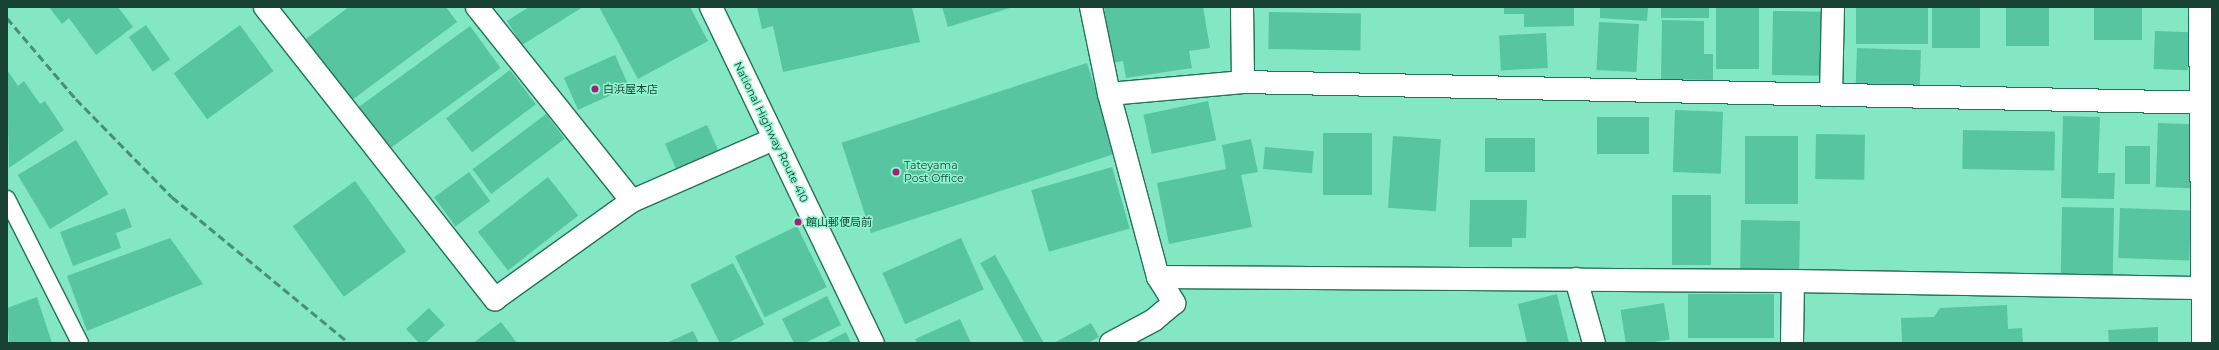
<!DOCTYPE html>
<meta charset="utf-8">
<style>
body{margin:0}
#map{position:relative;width:2219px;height:350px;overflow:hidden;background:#83e7c3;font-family:Montserrat,"Noto Sans JP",sans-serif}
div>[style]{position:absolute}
.building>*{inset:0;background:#56c5a0;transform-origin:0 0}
.roads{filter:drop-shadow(1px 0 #237259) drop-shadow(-1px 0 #237259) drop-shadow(0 1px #237259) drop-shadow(0 -1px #237259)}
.lane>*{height:16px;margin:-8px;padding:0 8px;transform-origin:8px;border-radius:8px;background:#fff}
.street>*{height:22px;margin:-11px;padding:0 11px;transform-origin:11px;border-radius:11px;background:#fff}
.highway>*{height:22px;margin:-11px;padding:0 11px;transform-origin:11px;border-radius:11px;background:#fff}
.rail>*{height:3px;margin-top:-1.5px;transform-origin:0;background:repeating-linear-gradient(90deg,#498e76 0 8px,transparent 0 12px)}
.dots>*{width:11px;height:11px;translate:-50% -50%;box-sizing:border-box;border:2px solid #91f4d0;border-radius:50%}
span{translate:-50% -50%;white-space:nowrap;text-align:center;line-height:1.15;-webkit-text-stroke:3px #91f4d0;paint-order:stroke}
.poi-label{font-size:11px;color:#194335}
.left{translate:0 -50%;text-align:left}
.street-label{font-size:11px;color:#194335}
.frame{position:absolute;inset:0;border:8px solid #194335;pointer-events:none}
</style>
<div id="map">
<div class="building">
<i style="clip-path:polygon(49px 7px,118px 7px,133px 27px,96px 55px,69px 18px,62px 24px)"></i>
<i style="clip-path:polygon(349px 7px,446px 7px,457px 22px,352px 100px,306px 39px)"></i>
<i style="clip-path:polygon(529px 7px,583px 7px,522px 45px,507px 21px)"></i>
<i style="clip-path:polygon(599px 7px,690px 7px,708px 41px,638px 79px)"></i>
<i style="clip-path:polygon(757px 7px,912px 7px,920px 42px,783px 72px,773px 26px,762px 29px)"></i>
<i style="clip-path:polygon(942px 7px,1013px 7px,948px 27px)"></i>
<i style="clip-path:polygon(1104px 7px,1203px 7px,1210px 48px,1189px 51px,1192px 68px,1126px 78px,1123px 61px,1112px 63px)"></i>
<i style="clip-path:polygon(1504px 7px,1574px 7px,1574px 26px,1524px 27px,1524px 14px,1504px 14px)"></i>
<i style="clip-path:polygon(1600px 7px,1648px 7px,1647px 21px,1600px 18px)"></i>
<i style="left:1661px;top:7px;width:48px;height:11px"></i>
<i style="left:1716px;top:7px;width:43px;height:62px"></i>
<i style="left:1856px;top:7px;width:72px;height:37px"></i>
<i style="left:1932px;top:7px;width:48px;height:41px"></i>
<i style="left:2006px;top:7px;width:43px;height:39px"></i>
<i style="left:2094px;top:7px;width:48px;height:33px"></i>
<i style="left:1773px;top:11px;width:50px;height:64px;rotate:1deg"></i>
<i style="left:1269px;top:12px;width:92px;height:37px;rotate:1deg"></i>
<i style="clip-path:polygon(1662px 20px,1704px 21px,1704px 54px,1713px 54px,1713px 80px,1661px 79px)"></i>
<i style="left:1599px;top:22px;width:40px;height:48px;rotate:3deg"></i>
<i style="left:146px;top:25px;width:42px;height:21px;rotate:55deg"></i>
<i style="left:240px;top:25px;width:57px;height:82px;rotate:54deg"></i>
<i style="left:470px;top:26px;width:52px;height:141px;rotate:54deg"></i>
<i style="left:2155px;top:31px;width:34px;height:38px;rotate:2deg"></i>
<i style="left:1546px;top:33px;width:35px;height:47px;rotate:87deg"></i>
<i style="left:1857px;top:48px;width:64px;height:37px;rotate:2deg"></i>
<i style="left:615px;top:55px;width:35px;height:56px;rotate:66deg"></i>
<i style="left:1087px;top:63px;width:95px;height:258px;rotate:72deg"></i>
<i style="clip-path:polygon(7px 70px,18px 86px,24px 81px,40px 104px,45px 101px,64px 130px,9px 168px)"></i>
<i style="left:510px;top:70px;width:43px;height:80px;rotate:53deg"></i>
<i style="left:1208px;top:101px;width:40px;height:66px;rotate:78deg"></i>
<i style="left:1675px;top:110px;width:48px;height:62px;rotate:2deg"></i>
<i style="left:546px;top:114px;width:31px;height:92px;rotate:53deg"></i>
<i style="clip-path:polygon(2063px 116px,2100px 117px,2098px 173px,2115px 173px,2114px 199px,2061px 198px)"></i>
<i style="left:1597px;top:117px;width:52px;height:37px"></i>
<i style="left:2158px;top:123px;width:35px;height:64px;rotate:2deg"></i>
<i style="left:707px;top:125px;width:34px;height:46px;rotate:66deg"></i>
<i style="left:1963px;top:130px;width:92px;height:39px;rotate:1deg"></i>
<i style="left:1323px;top:133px;width:49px;height:62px"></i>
<i style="left:1816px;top:134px;width:49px;height:45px;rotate:1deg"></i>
<i style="left:1393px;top:136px;width:48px;height:72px;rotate:4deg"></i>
<i style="left:1745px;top:136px;width:53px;height:68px"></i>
<i style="left:1485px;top:138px;width:50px;height:34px"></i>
<i style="clip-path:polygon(1251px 139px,1258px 172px,1241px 175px,1252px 227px,1169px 244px,1157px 183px,1226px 169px,1222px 145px)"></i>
<i style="left:76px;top:140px;width:63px;height:68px;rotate:59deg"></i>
<i style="left:2125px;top:146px;width:25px;height:38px"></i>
<i style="left:1265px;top:147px;width:49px;height:22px;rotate:5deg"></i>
<i style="left:1112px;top:167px;width:64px;height:84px;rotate:74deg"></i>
<i style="left:469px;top:172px;width:36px;height:43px;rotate:54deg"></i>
<i style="left:548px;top:177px;width:49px;height:89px;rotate:52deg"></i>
<i style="left:355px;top:181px;width:87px;height:77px;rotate:54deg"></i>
<i style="left:1672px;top:195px;width:39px;height:70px"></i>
<i style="clip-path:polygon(1470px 200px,1527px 200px,1526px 238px,1512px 238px,1512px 247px,1469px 247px)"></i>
<i style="left:2062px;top:207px;width:52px;height:67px;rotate:1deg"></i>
<i style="clip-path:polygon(125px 208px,132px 227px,116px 233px,121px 248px,73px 266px,60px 232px)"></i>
<i style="left:2120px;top:208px;width:71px;height:50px;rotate:2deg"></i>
<i style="left:1741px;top:220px;width:59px;height:53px;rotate:1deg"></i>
<i style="left:797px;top:226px;width:68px;height:69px;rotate:64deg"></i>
<i style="clip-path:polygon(170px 238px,203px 284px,87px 331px,67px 276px)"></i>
<i style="left:961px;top:238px;width:56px;height:86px;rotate:66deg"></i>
<i style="left:995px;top:255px;width:101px;height:17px;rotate:61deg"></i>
<i style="left:733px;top:263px;width:69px;height:48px;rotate:63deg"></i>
<i style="clip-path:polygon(1557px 294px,1569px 343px,1527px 343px,1518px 304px)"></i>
<i style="left:1774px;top:294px;width:44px;height:86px;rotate:90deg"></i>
<i style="clip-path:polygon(827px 296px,841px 325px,805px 343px,794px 343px,782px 319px)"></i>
<i style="clip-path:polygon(37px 297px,52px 343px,9px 343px,7px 308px)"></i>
<i style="left:1664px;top:303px;width:37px;height:44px;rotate:81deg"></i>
<i style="clip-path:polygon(2007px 305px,2008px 329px,2022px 328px,2023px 343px,1902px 343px,1901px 318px,1934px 317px,1940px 308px)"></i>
<i style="clip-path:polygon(429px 308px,445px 325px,425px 343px,419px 343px,406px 329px)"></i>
<i style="clip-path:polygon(960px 319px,971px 343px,917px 343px,915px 339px)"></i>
<i style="clip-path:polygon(501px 322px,517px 343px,473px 343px)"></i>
<i style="clip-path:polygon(1091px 323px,1099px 337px,1088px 343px,1054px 343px)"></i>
<i style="clip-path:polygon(2158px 327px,2158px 343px,2109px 343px,2108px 330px)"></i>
<i style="clip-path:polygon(693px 331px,699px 343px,666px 343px)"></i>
<i style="clip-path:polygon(846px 332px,851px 343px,825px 343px)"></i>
</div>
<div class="roads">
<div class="lane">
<i style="left:7px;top:199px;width:161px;rotate:63.1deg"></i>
</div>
<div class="street">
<i style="left:265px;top:7px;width:372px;rotate:51.8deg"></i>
<i style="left:495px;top:299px;width:168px;rotate:-35.6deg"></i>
<i style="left:632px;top:201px;width:155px;rotate:-23.6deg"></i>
<i style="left:477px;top:7px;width:248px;rotate:51.4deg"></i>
<i style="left:1091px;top:7px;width:89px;rotate:78.3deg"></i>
<i style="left:1109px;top:94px;width:189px;rotate:75deg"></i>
<i style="left:1158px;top:277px;width:31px;rotate:58deg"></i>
<i style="left:1174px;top:303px;width:26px;rotate:140deg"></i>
<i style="left:1154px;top:320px;width:49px;rotate:151.9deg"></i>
<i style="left:1242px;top:7px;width:75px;rotate:89.2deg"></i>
<i style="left:2200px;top:7px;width:336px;rotate:89.5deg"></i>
<i style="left:1109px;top:94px;width:135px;rotate:-5.1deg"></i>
<i style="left:1243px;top:82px;width:969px;rotate:1.24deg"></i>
<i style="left:1831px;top:95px;width:88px;rotate:-88.7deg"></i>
<i style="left:1158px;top:277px;width:635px;rotate:0.36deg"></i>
<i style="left:1793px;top:281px;width:419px;rotate:1deg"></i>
<i style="left:1576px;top:279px;width:66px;rotate:74.3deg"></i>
<i style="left:1792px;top:343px;width:62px;rotate:-89.1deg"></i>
</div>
<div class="highway">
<i style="left:711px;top:7px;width:373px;rotate:64.3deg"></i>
</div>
</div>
<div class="rail">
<i style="left:7px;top:18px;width:106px;rotate:49.6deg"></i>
<i style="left:76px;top:99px;width:137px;rotate:45.6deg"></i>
<i style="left:172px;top:197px;width:229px;rotate:39.5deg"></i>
</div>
<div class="dots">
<i style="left:595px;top:89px;background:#a32170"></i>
<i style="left:896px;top:172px;background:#a32170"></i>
<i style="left:798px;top:222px;background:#a32170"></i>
</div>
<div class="poi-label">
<span class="left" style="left:603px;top:89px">白浜屋本店</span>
<span class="left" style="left:904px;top:172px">Tateyama<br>Post Office</span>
<span class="left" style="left:806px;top:222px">館山郵便局前</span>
</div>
<div class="street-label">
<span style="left:771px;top:132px;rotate:64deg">National Highway Route 410</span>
</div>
<div class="frame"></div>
</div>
